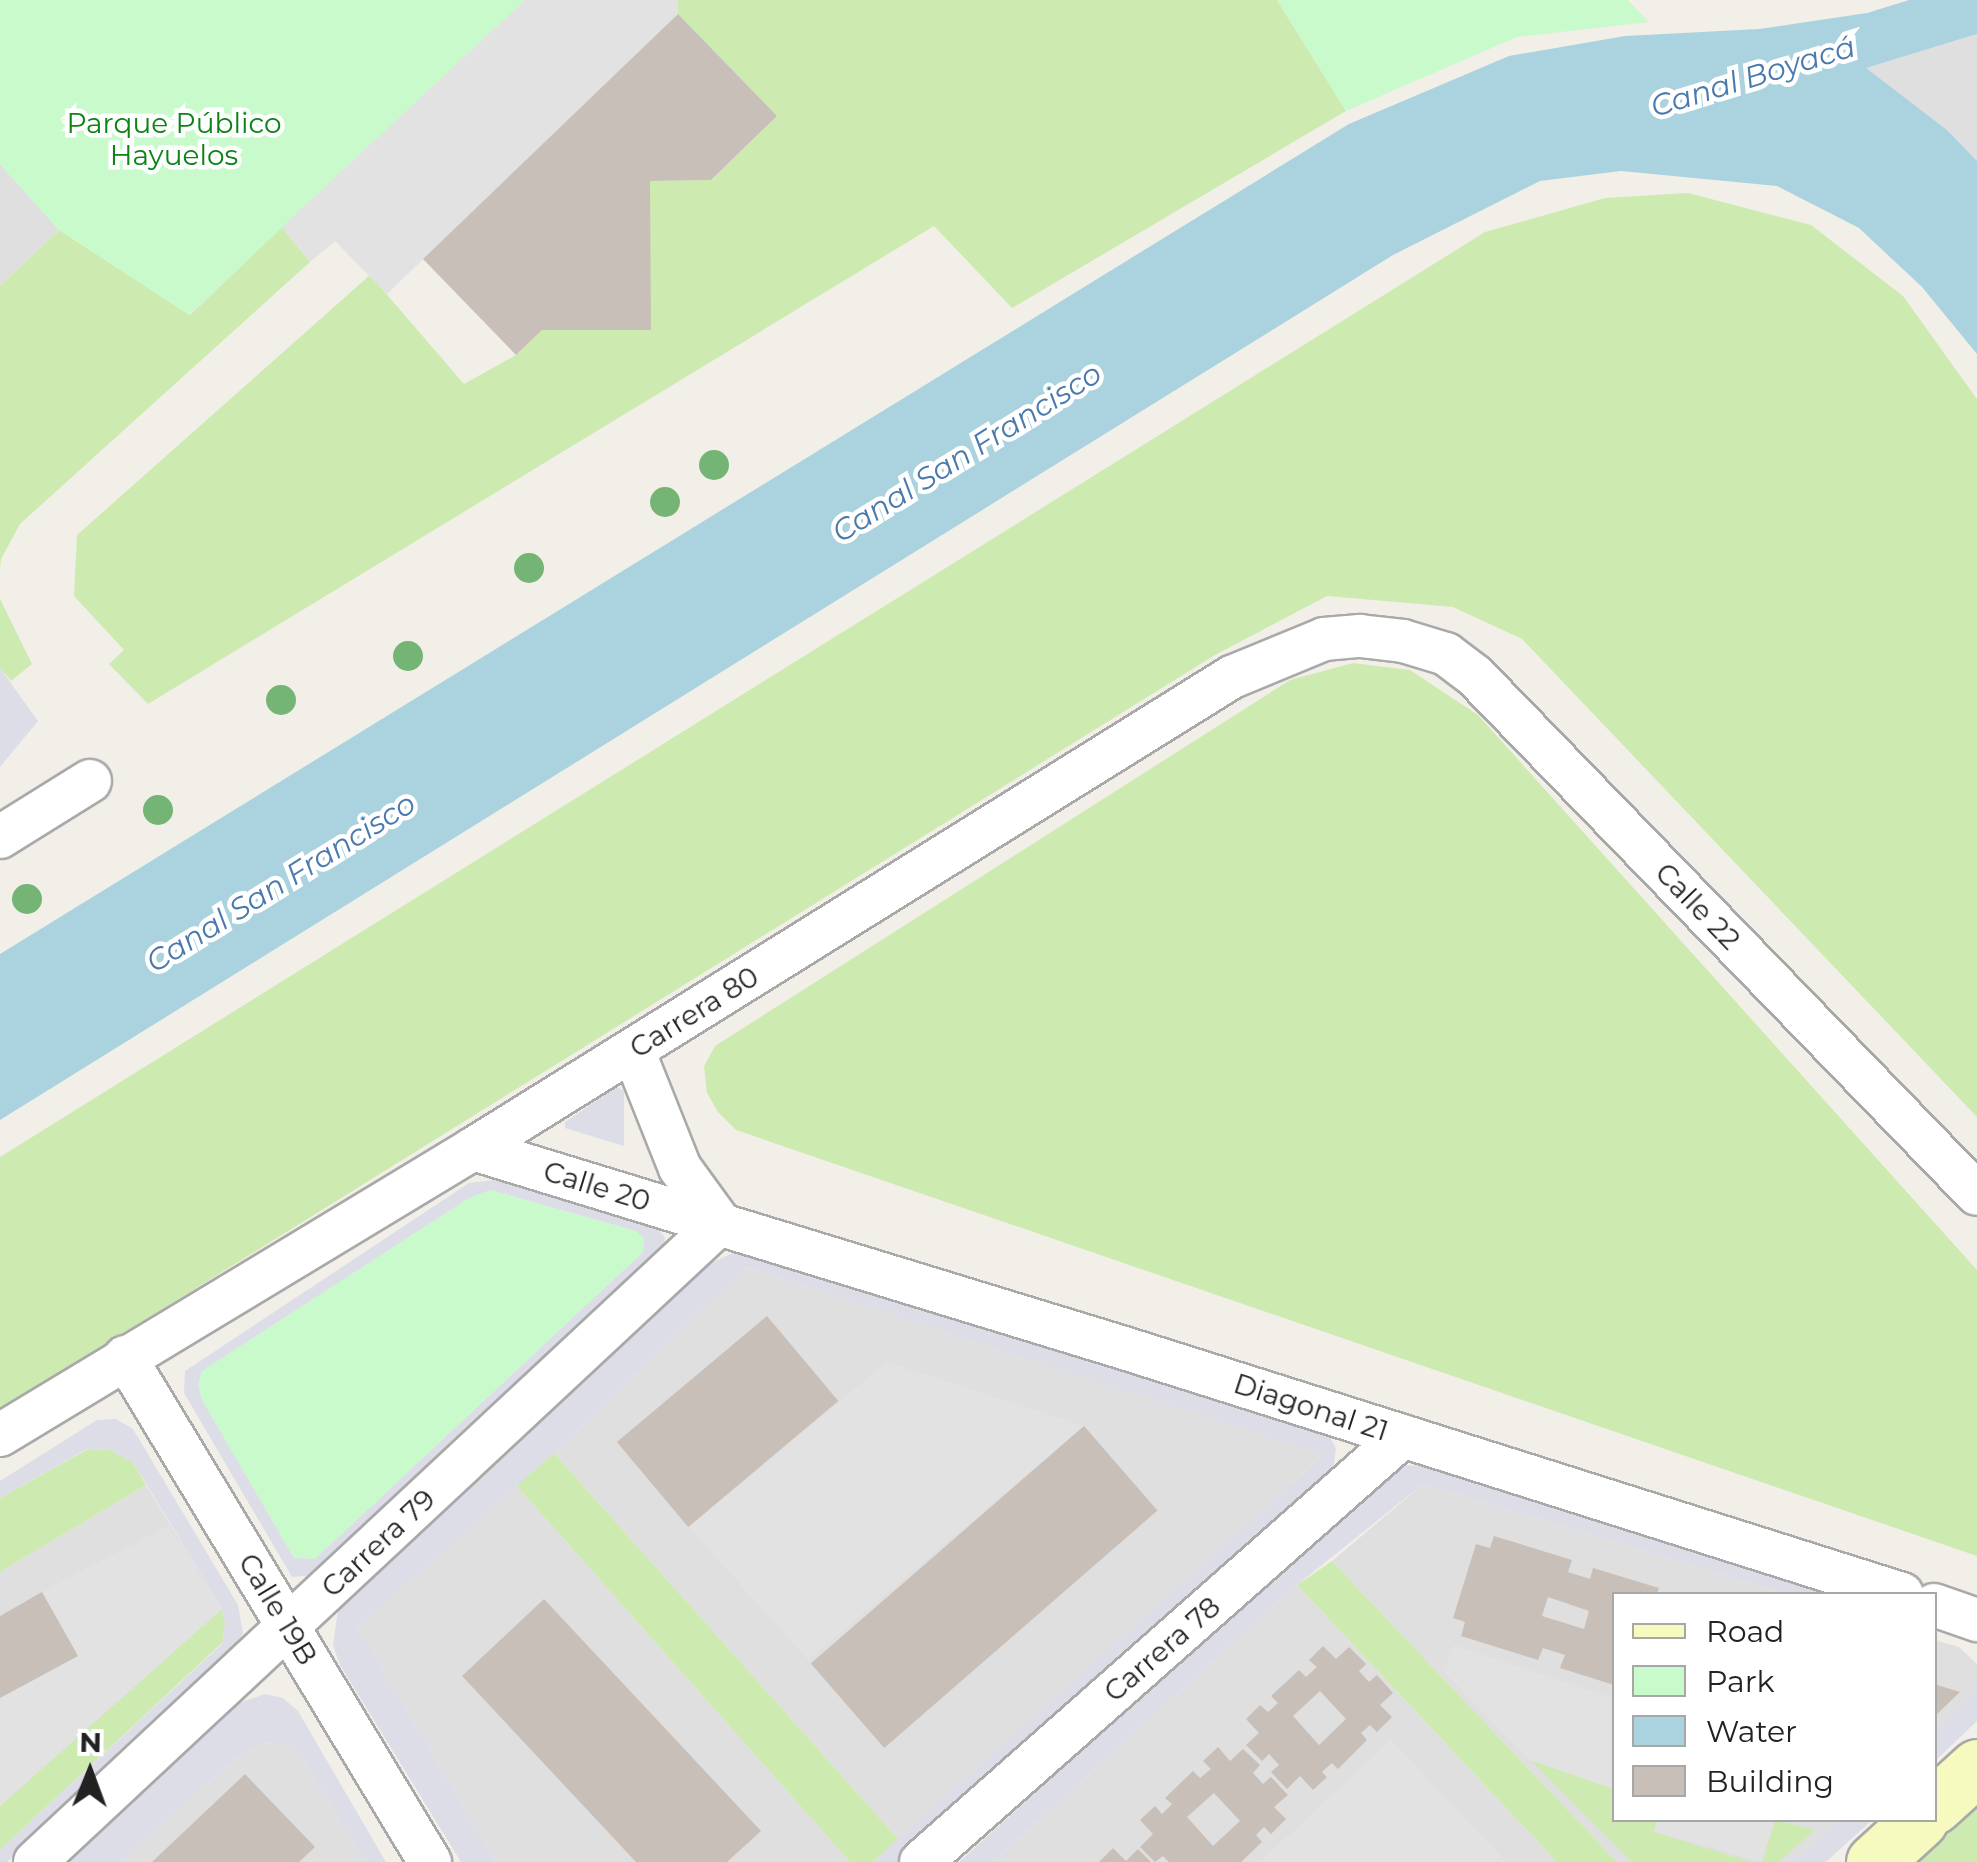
<!DOCTYPE html>
<meta charset="utf-8">
<style>
body{margin:0}
#map{position:relative;width:1977px;height:1862px;overflow:hidden;background:#f2efe9;font-family:Montserrat,sans-serif}
div>[style]{position:absolute}
.residential>*{inset:0;background:#e0dfdf}
.grass>*{inset:0;background:#cdebb0}
.park>*{inset:0;background:#c8facc}
.parking>*{inset:0;background:#e2e2e2}
.plaza>*{inset:0;background:#dddde8}
.water>*{inset:0;background:#aad3df}
.building>*{inset:0;background:#c7bfb8;transform-origin:0 0}
.roads{filter:drop-shadow(2px 0 #a9a9a9) drop-shadow(-2px 0 #a9a9a9) drop-shadow(0 2px #a9a9a9) drop-shadow(0 -2px #a9a9a9)}
.street>*{height:42px;margin:-21px;padding:0 21px;transform-origin:21px;border-radius:21px;background:#fff}
.secondary>*{height:55px;margin:-27.5px;padding:0 27.5px;transform-origin:27.5px;border-radius:27.5px;background:#f7fabf}
.trees>*{width:30px;height:30px;margin:-15px;border-radius:50%;background:#74b475}
span{translate:-50% -50%;white-space:nowrap;text-align:center;line-height:1.15;-webkit-text-stroke:9px #fff;paint-order:stroke}
.park-label{font-size:28px;color:#0c8416}
.street-label{font-size:28px;color:#222}
.water-label{font-size:30px;color:#4a7aab;font-style:italic}
.legend{position:absolute;left:1612px;top:1592px;width:325px;height:230px;box-sizing:border-box;background:#fff;border:2px solid #a7a7a7;margin:0;padding:12px 18px;list-style:none;font-size:30px;color:#222}
.legend li{display:flex;align-items:center;gap:20px;height:50px}
.legend b{width:50px;border:2px solid #a7a7a7}
.north{position:absolute;left:40px;top:1722px;width:100px;height:100px;-webkit-text-stroke:8px #fff;paint-order:stroke;rotate:1deg;font-size:28px;font-weight:700;line-height:40px;text-align:center;color:#222}
.north::after{content:'';display:block;margin:auto;width:35px;height:45px;background:#222;clip-path:polygon(50% 0,100% 100%,50% 72%,0 100%)}
</style>
<div id="map">
<div class="residential">
<i style="clip-path:polygon(1977px 34px,1977px 161px,1947px 130px,1865px 68px)"></i>
<i style="clip-path:polygon(0 164px,59px 230px,0 286px)"></i>
<i style="clip-path:polygon(747px 1267px,1324px 1454px,899px 1840px,554px 1453px)"></i>
<i style="clip-path:polygon(1423px 1484px,1786px 1594px,1614px 1594px,1614px 1820px,1838px 1820px,1792px 1862px,1617px 1862px,1332px 1561px)"></i>
<i style="clip-path:polygon(146px 1485px,222px 1609px,0 1850px,0 1572px)"></i>
<i style="clip-path:polygon(516px 1485px,850px 1862px,496px 1862px,358px 1627px)"></i>
<i style="clip-path:polygon(1297px 1585px,1557px 1862px,993px 1862px)"></i>
<i style="clip-path:polygon(1935px 1640px,1959px 1647px,1977px 1664px,1977px 1690px,1935px 1731px)"></i>
<i style="clip-path:polygon(266px 1743px,296px 1748px,365px 1862px,120px 1862px,236px 1758px)"></i>
</div>
<div class="grass">
<i style="clip-path:polygon(678px 0,1277px 0,1346px 111px,1012px 308px,934px 226px,148px 704px,109px 664px,124px 650px,74px 596px,77px 535px,370px 275px,464px 384px,516px 355px,542px 330px,650px 330px,650px 181px,711px 180px,777px 116px,678px 14px)"></i>
<i style="clip-path:polygon(1688px 193px,1811px 225px,1903px 296px,1977px 399px,1977px 1117px,1522px 639px,1453px 607px,1327px 596px,1215px 655px,0 1410px,0 1157px,1485px 232px,1605px 198px)"></i>
<i style="clip-path:polygon(282px 227px,310px 262px,20px 524px,1px 559px,0 571px,0 286px,59px 230px,190px 315px)"></i>
<i style="clip-path:polygon(0 599px,32px 664px,11px 681px,0 668px)"></i>
<i style="clip-path:polygon(1353px 663px,1410px 670px,1478px 715px,1977px 1270px,1977px 1556px,736px 1130px,718px 1112px,707px 1093px,704px 1066px,715px 1046px,1290px 680px)"></i>
<i style="clip-path:polygon(88px 1449px,110px 1450px,133px 1462px,146px 1485px,0 1572px,0 1498px)"></i>
<i style="clip-path:polygon(554px 1453px,899px 1840px,873px 1862px,850px 1862px,516px 1485px)"></i>
<i style="clip-path:polygon(1332px 1561px,1617px 1862px,1557px 1862px,1297px 1585px)"></i>
<i style="clip-path:polygon(222px 1609px,225px 1624px,222px 1643px,0 1850px,0 1806px)"></i>
<i style="clip-path:polygon(1530px 1760px,1614px 1789px,1614px 1820px,1657px 1820px,1654px 1832px,1752px 1862px,1632px 1862px)"></i>
<i style="clip-path:polygon(1977px 1796px,1977px 1862px,1906px 1862px)"></i>
<i style="clip-path:polygon(1775px 1820px,1815px 1830px,1778px 1862px,1762px 1862px)"></i>
</div>
<div class="park">
<i style="clip-path:polygon(0 0,525px 0,189px 315px,59px 230px,0 164px)"></i>
<i style="clip-path:polygon(1277px 0,1628px 0,1649px 22px,1517px 37px,1346px 111px)"></i>
<i style="clip-path:polygon(489px 1190px,636px 1231px,644px 1239px,643px 1252px,315px 1559px,294px 1558px,202px 1400px,198px 1385px,202px 1371px,469px 1198px)"></i>
</div>
<div class="parking">
<i style="clip-path:polygon(525px 0,678px 0,678px 14px,387px 294px,335px 241px,310px 262px,282px 227px)"></i>
<i style="clip-path:polygon(887px 1362px,1084px 1426px,808px 1660px,689px 1527px)"></i>
<i style="clip-path:polygon(168px 1526px,222px 1609px,0 1806px,0 1698px,78px 1655px,42px 1592px)"></i>
<i style="clip-path:polygon(1454px 1645px,1614px 1698px,1614px 1789px,1530px 1760px,1443px 1671px)"></i>
<i style="clip-path:polygon(1391px 1740px,1506px 1862px,1260px 1862px)"></i>
<i style="clip-path:polygon(1657px 1820px,1775px 1820px,1762px 1862px,1654px 1832px)"></i>
</div>
<div class="plaza">
<i style="clip-path:polygon(0 668px,38px 721px,0 767px)"></i>
<i style="clip-path:polygon(617px 1087px,624px 1091px,624px 1146px,565px 1128px,565px 1122px)"></i>
<i style="clip-path:polygon(evenodd,501px 1179px,654px 1224px,665px 1238px,664px 1247px,314px 1575px,292px 1577px,184px 1393px,185px 1371px,469px 1183px,501px 1179px,490px 1190px,636px 1231px,644px 1239px,643px 1252px,315px 1559px,294px 1558px,202px 1400px,198px 1385px,202px 1371px,469px 1198px,490px 1190px)"></i>
<i style="clip-path:polygon(742px 1249px,1329px 1434px,1336px 1449px,1333px 1470px,899px 1862px,873px 1862px,1323px 1455px,747px 1267px,554px 1453px,358px 1627px,496px 1862px,461px 1862px,340px 1665px,333px 1645px,338px 1611px,354px 1592px,706px 1265px)"></i>
<i style="clip-path:polygon(116px 1419px,133px 1429px,238px 1605px,243px 1633px,228px 1659px,7px 1862px,0 1862px,0 1850px,222px 1644px,225px 1624px,222px 1609px,133px 1462px,110px 1450px,87px 1449px,0 1498px,0 1481px,97px 1420px)"></i>
<i style="clip-path:polygon(1423px 1465px,1853px 1594px,1786px 1594px,1423px 1484px,1297px 1585px,993px 1862px,959px 1862px,1381px 1479px,1402px 1466px)"></i>
<i style="clip-path:polygon(1977px 1690px,1977px 1721px,1935px 1761px,1935px 1731px)"></i>
<i style="clip-path:polygon(265px 1694px,283px 1698px,298px 1711px,386px 1862px,365px 1862px,296px 1748px,266px 1743px,236px 1758px,120px 1862px,64px 1862px,233px 1705px)"></i>
<i style="clip-path:polygon(1838px 1820px,1872px 1820px,1826px 1862px,1792px 1862px)"></i>
</div>
<div class="water">
<i style="clip-path:polygon(1909px 0,1977px 0,1977px 34px,1866px 68px,1947px 130px,1977px 161px,1977px 354px,1922px 287px,1859px 228px,1777px 186px,1621px 171px,1540px 181px,1393px 255px,0 1120px,0 954px,1349px 124px,1509px 56px,1625px 36px,1759px 29px,1867px 13px)"></i>
</div>
<div class="building">
<i style="clip-path:polygon(678px 14px,777px 116px,711px 180px,650px 181px,651px 330px,542px 330px,516px 355px,423px 259px)"></i>
<i style="left:767px;top:1316px;width:111px;height:196px;rotate:50deg"></i>
<i style="left:1084px;top:1426px;width:112px;height:362px;rotate:49deg"></i>
<i style="clip-path:polygon(evenodd,1494px 1536px,1572px 1560px,1568px 1572px,1590px 1579px,1593px 1568px,1659px 1588px,1657px 1594px,1614px 1594px,1614px 1685px,1560px 1668px,1565px 1655px,1543px 1648px,1538px 1660px,1461px 1636px,1465px 1622px,1453px 1618px,1476px 1544px,1490px 1548px,1494px 1536px,1548px 1597px,1589px 1611px,1584px 1629px,1542px 1616px,1548px 1597px)"></i>
<i style="clip-path:polygon(42px 1592px,78px 1656px,0 1698px,0 1616px)"></i>
<i style="clip-path:polygon(544px 1599px,761px 1831px,727px 1862px,636px 1862px,462px 1676px)"></i>
<i style="clip-path:polygon(evenodd,1323px 1646px,1336px 1659px,1349px 1647px,1366px 1664px,1359px 1671px,1369px 1682px,1377px 1675px,1393px 1693px,1380px 1705px,1392px 1717px,1377px 1732px,1370px 1725px,1361px 1733px,1367px 1740px,1338px 1769px,1332px 1763px,1322px 1772px,1327px 1777px,1313px 1790px,1300px 1776px,1287px 1789px,1271px 1772px,1279px 1765px,1269px 1754px,1262px 1761px,1246px 1745px,1259px 1733px,1246px 1719px,1260px 1705px,1268px 1712px,1278px 1703px,1271px 1696px,1299px 1670px,1306px 1677px,1317px 1667px,1309px 1660px,1323px 1646px,1320px 1691px,1346px 1719px,1319px 1745px,1293px 1716px,1320px 1691px)"></i>
<i style="clip-path:polygon(1934px 1684px,1960px 1692px,1934px 1717px)"></i>
<i style="clip-path:polygon(evenodd,1218px 1747px,1230px 1761px,1243px 1749px,1260px 1765px,1253px 1773px,1263px 1784px,1271px 1777px,1288px 1795px,1274px 1807px,1286px 1819px,1271px 1834px,1264px 1827px,1256px 1835px,1262px 1842px,1241px 1862px,1169px 1862px,1163px 1856px,1155px 1862px,1140px 1847px,1153px 1834px,1140px 1820px,1155px 1806px,1162px 1814px,1172px 1804px,1165px 1798px,1193px 1771px,1200px 1778px,1211px 1769px,1203px 1761px,1218px 1747px,1214px 1793px,1240px 1821px,1213px 1846px,1187px 1817px,1214px 1793px)"></i>
<i style="clip-path:polygon(245px 1774px,315px 1847px,299px 1862px,152px 1862px)"></i>
<i style="clip-path:polygon(1113px 1848px,1126px 1861px,1138px 1849px,1151px 1862px,1099px 1862px)"></i>
</div>
<div class="roads">
<div class="street">
<i style="left:0;top:837px;width:106px;rotate:-31.9deg"></i>
<i style="left:633px;top:1050px;width:127px;rotate:68.3deg"></i>
<i style="left:680px;top:1168px;width:68px;rotate:54deg"></i>
<i style="left:473px;top:1149px;width:681px;rotate:17deg"></i>
<i style="left:1124px;top:1348px;width:816px;rotate:17.55deg"></i>
<i style="left:125px;top:1357px;width:590px;rotate:58.87deg"></i>
<i style="left:0;top:1435px;width:553px;rotate:-31.16deg"></i>
<i style="left:473px;top:1149px;width:894px;rotate:-31.88deg"></i>
<i style="left:1232px;top:677px;width:100px;rotate:-22.4deg"></i>
<i style="left:1324px;top:639px;width:36px;rotate:-5deg"></i>
<i style="left:1360px;top:636px;width:43px;rotate:6.6deg"></i>
<i style="left:1403px;top:641px;width:45px;rotate:16.8deg"></i>
<i style="left:1446px;top:654px;width:36px;rotate:37deg"></i>
<i style="left:1475px;top:676px;width:721px;rotate:45.9deg"></i>
<i style="left:1934px;top:1605px;width:46px;rotate:19.2deg"></i>
<i style="left:35px;top:1862px;width:937px;rotate:-43.01deg"></i>
<i style="left:921px;top:1862px;width:643px;rotate:-41.47deg"></i>
</div>
<div class="secondary">
<i style="left:1934px;top:1806px;width:58px;rotate:-42.2deg"></i>
<i style="left:1874px;top:1862px;width:62px;rotate:-42.4deg"></i>
</div>
</div>
<div class="trees">
<i style="left:714px;top:465px"></i>
<i style="left:665px;top:502px"></i>
<i style="left:529px;top:568px"></i>
<i style="left:408px;top:656px"></i>
<i style="left:281px;top:700px"></i>
<i style="left:158px;top:810px"></i>
<i style="left:27px;top:899px"></i>
</div>
<div class="park-label">
<span style="left:174px;top:139px">Parque Público<br>Hayuelos</span>
</div>
<div class="street-label">
<span style="left:1698px;top:906px;rotate:46deg">Calle 22</span>
<span style="left:694px;top:1012px;rotate:-32deg">Carrera 80</span>
<span style="left:597px;top:1186px;rotate:17deg">Calle 20</span>
<span style="left:1311px;top:1407px;rotate:18deg">Diagonal 21</span>
<span style="left:378px;top:1543px;rotate:-43deg">Carrera 79</span>
<span style="left:278px;top:1609px;rotate:59deg">Calle 19B</span>
<span style="left:1162px;top:1649px;rotate:-41deg">Carrera 78</span>
</div>
<div class="water-label">
<span style="left:1753px;top:77px;rotate:-17deg">Canal Boyacá</span>
<span style="left:967px;top:453px;rotate:-32deg">Canal San Francisco</span>
<span style="left:281px;top:883px;rotate:-32deg">Canal San Francisco</span>
</div>
<ul class="legend">
<li><b style="height:12px;background:#f7fabf"></b>Road</li>
<li><b style="height:28px;background:#c8facc"></b>Park</li>
<li><b style="height:28px;background:#aad3df"></b>Water</li>
<li><b style="height:28px;background:#c7bfb8"></b>Building</li>
</ul>
<div class="north">N</div>
</div>
